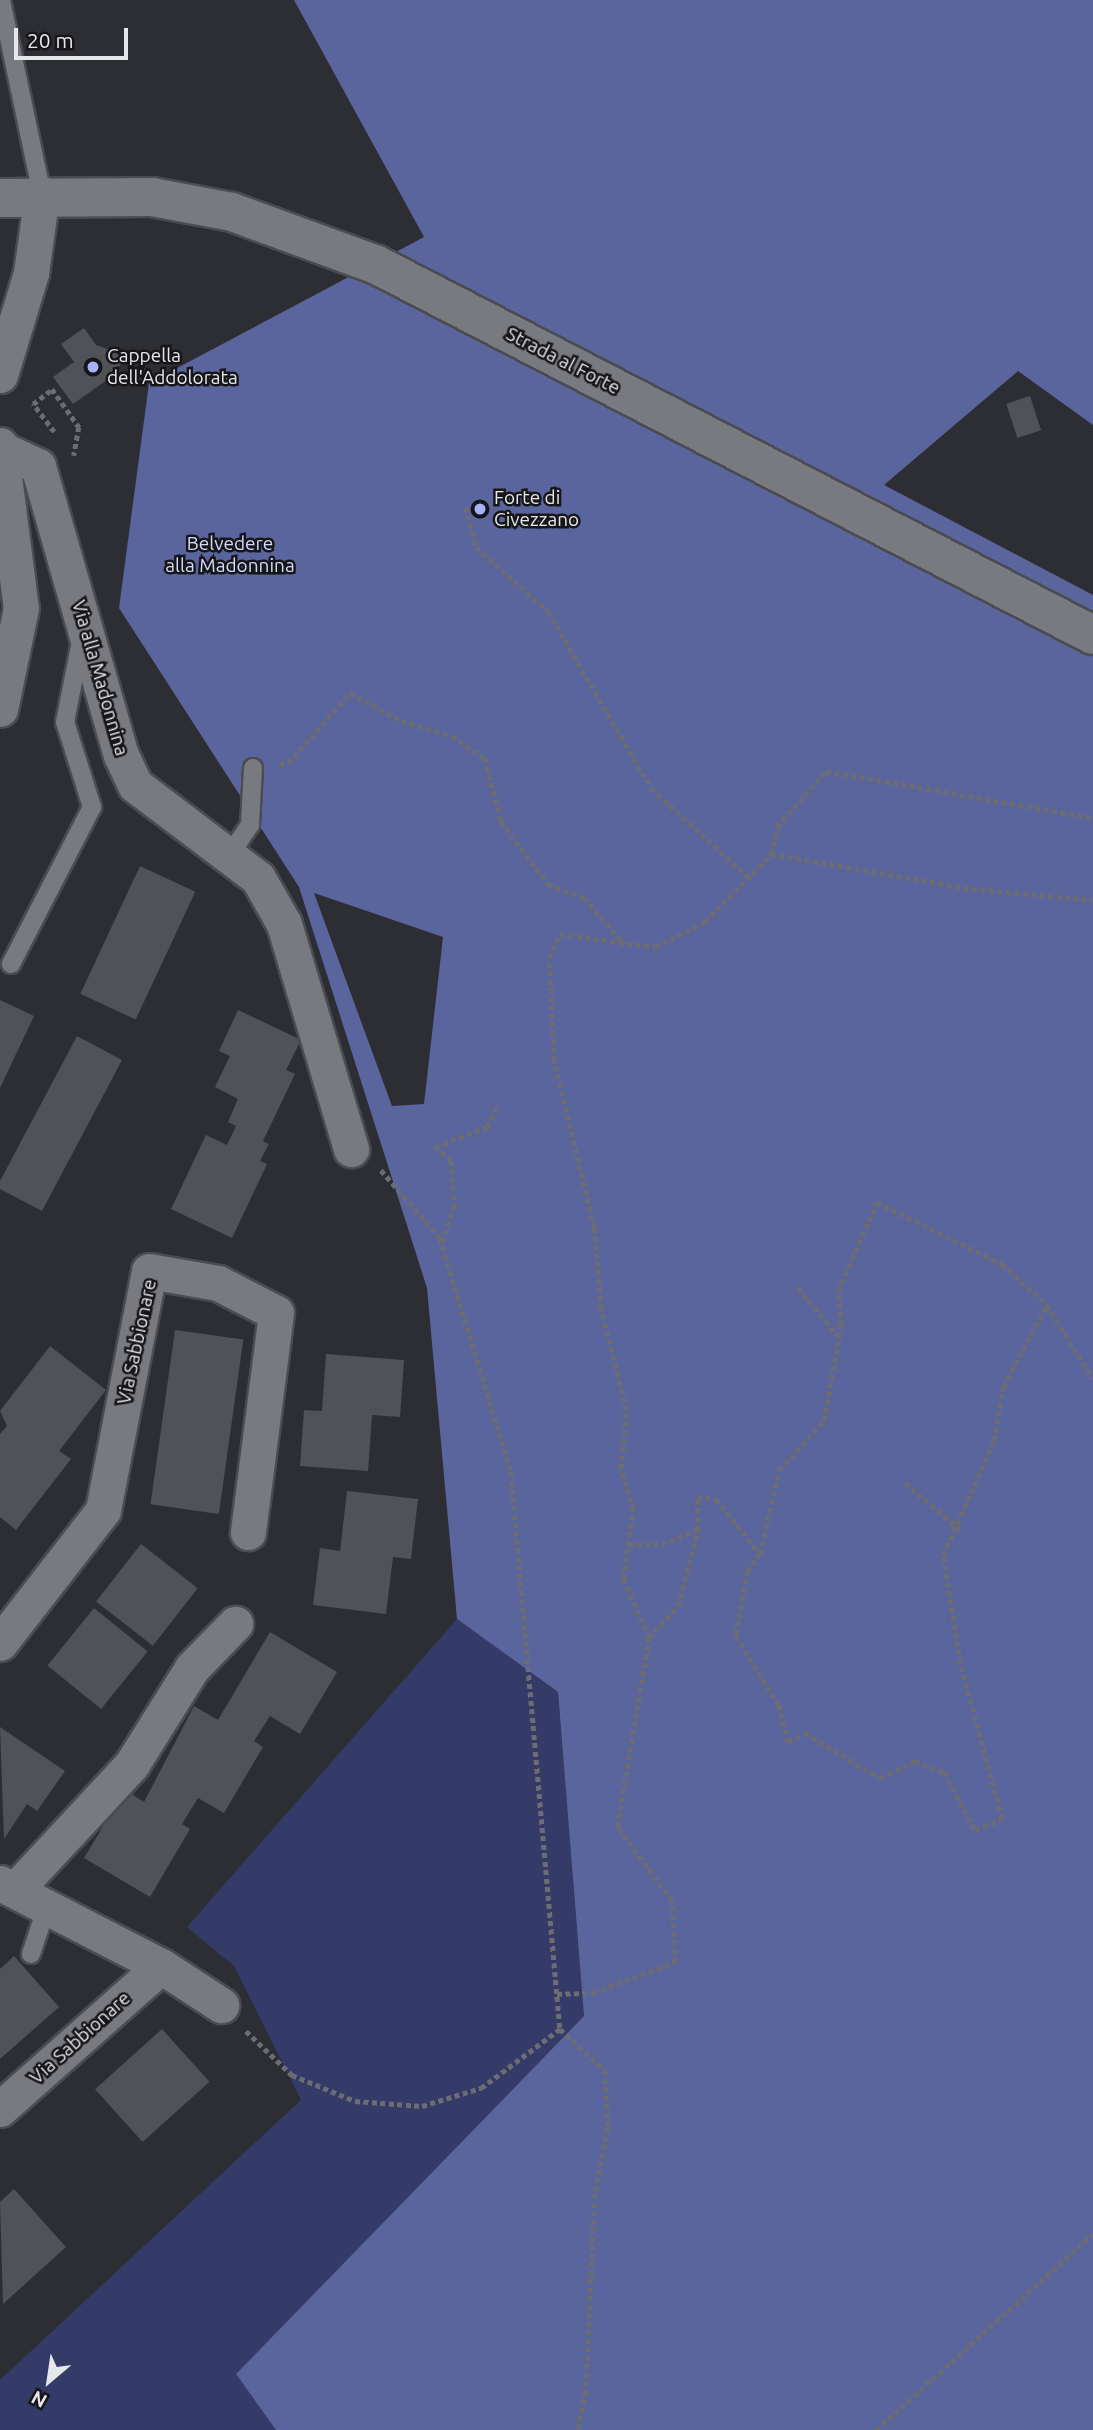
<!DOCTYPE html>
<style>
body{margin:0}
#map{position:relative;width:1093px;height:2430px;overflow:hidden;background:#2d2e33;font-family:Ubuntu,sans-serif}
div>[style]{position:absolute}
.green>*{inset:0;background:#343b69}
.forest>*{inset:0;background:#5a649d}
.building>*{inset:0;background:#505258;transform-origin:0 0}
.path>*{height:4.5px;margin-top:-2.25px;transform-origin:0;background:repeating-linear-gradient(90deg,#6c6d72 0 5px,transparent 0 8.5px)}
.roads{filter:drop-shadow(2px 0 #4b4c51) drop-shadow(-2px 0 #4b4c51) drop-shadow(0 2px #4b4c51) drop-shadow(0 -2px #4b4c51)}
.lane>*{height:18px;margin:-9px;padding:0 9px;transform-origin:9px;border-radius:9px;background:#787a80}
.street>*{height:35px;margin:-17.5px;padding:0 17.5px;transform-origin:17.5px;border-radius:17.5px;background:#787a80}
.secondary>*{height:38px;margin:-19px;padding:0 19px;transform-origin:19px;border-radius:19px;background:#787a80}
.dots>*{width:19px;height:19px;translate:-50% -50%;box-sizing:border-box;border:4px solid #161619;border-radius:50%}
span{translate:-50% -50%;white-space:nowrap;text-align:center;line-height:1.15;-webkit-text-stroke:5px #161619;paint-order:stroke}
.poi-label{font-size:19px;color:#e6e7eb}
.left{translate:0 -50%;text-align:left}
.street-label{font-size:19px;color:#e6e7eb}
.park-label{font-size:19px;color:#d2dafd}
.north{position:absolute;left:14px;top:2346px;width:70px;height:70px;-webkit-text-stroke:5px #161619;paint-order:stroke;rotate:209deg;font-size:19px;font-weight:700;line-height:28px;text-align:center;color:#e6e7eb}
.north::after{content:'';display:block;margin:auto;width:24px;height:32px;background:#e6e7eb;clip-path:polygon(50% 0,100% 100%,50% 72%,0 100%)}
.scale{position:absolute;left:14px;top:28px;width:114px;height:32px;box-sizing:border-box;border:4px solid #e6e7eb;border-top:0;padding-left:9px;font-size:21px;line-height:24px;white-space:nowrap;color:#e6e7eb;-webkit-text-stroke:5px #161619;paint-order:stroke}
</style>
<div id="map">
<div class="green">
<i style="clip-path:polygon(457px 1619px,558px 1692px,584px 2016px,236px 2374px,276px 2430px,0 2430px,0 2380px,301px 2100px,234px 1966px,187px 1927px)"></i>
</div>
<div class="forest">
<i style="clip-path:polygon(evenodd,294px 0,1093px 0,1093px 425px,1018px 371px,884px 485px,1093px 595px,1093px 2430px,276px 2430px,236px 2374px,584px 2016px,558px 1692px,457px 1619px,427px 1288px,299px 887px,119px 608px,149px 383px,424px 237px,294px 0,314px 893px,443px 937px,424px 1104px,392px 1106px,314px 893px)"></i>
</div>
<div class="building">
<i style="clip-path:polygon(84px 328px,96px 345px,119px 353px,121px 362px,117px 373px,73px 404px,53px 377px,74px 362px,61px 344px)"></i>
<i style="left:1030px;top:396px;width:36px;height:25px;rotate:72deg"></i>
<i style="left:140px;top:866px;width:61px;height:141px;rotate:25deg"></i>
<i style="clip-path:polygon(0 1000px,34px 1016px,0 1088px)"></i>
<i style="clip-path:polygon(238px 1010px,301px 1040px,286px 1070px,295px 1074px,263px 1141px,269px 1144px,260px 1161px,267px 1164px,232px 1238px,171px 1209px,206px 1135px,227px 1145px,236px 1126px,228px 1122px,238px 1099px,215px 1087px,230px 1056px,219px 1051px)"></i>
<i style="clip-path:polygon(77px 1036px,122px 1060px,42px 1211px,0 1189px,0 1181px)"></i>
<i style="left:175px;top:1330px;width:69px;height:176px;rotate:8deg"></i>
<i style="clip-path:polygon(50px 1346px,106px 1390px,59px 1451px,71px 1459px,16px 1530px,0 1517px,0 1434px,7px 1426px,0 1411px)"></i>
<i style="clip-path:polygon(326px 1354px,404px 1360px,400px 1417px,372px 1415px,368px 1471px,300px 1466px,304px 1410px,322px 1411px)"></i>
<i style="clip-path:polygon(347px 1491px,418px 1499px,411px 1559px,393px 1557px,386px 1614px,313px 1605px,320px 1548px,340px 1551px)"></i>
<i style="left:141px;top:1544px;width:72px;height:73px;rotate:38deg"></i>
<i style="left:94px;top:1608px;width:69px;height:74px;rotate:39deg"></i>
<i style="clip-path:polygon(270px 1632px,337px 1672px,300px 1734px,270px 1716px,254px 1741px,263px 1747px,224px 1813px,198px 1798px,182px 1824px,190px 1829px,150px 1897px,84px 1858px,125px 1790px,144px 1802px,194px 1706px,218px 1720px)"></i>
<i style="clip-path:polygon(0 1727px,65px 1771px,37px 1811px,27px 1804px,4px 1839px)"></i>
<i style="clip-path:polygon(14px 1956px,59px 2007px,0 2059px,0 1969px)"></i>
<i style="left:162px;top:2029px;width:71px;height:90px;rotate:48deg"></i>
<i style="clip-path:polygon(14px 2189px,66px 2247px,3px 2304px,0 2202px)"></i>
</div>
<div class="path">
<i style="left:54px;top:432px;width:35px;rotate:-127deg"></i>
<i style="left:33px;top:404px;width:24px;rotate:-38deg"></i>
<i style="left:52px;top:389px;width:47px;rotate:54.6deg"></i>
<i style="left:79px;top:427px;width:29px;rotate:100deg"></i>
<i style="left:466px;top:507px;width:41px;rotate:76deg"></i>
<i style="left:476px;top:547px;width:96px;rotate:41.6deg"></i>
<i style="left:548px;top:611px;width:205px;rotate:59.8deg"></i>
<i style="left:651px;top:788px;width:132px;rotate:42.5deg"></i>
<i style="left:279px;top:764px;width:9px;rotate:-6deg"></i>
<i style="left:288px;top:763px;width:94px;rotate:-48.5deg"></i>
<i style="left:350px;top:693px;width:59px;rotate:28.3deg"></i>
<i style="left:402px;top:721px;width:52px;rotate:16.7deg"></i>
<i style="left:452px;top:736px;width:40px;rotate:34deg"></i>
<i style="left:485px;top:758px;width:65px;rotate:75.7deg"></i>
<i style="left:501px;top:821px;width:79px;rotate:53.3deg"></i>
<i style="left:548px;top:884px;width:39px;rotate:21deg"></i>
<i style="left:584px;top:898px;width:62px;rotate:48.9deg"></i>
<i style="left:771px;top:854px;width:28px;rotate:-77deg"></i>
<i style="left:777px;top:827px;width:74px;rotate:-48.8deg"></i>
<i style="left:826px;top:771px;width:271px;rotate:10deg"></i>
<i style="left:381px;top:1170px;width:90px;rotate:49.1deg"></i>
<i style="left:440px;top:1238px;width:245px;rotate:73.1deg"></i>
<i style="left:511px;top:1472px;width:559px;rotate:84.97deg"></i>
<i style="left:442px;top:1242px;width:36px;rotate:-71deg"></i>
<i style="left:454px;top:1208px;width:47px;rotate:-93.7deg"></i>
<i style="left:451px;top:1161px;width:21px;rotate:-139deg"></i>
<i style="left:435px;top:1147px;width:56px;rotate:-21deg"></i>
<i style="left:487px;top:1127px;width:26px;rotate:-65deg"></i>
<i style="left:798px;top:1288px;width:62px;rotate:50.2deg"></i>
<i style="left:905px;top:1483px;width:72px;rotate:39.9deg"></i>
<i style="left:628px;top:1545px;width:34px;rotate:-2deg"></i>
<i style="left:662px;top:1544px;width:38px;rotate:-22deg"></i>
<i style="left:760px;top:1554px;width:86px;rotate:-77.3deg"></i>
<i style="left:779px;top:1470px;width:67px;rotate:-47.4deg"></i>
<i style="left:824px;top:1421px;width:97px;rotate:-80deg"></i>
<i style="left:841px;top:1325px;width:34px;rotate:-95deg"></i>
<i style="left:838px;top:1291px;width:97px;rotate:-66.3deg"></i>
<i style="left:877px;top:1202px;width:140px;rotate:26.4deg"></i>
<i style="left:1002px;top:1264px;width:61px;rotate:42.3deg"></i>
<i style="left:649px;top:1638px;width:43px;rotate:-47.8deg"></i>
<i style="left:678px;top:1606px;width:79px;rotate:-75.3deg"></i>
<i style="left:698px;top:1530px;width:33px;rotate:-92deg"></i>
<i style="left:697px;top:1497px;width:19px;rotate:6deg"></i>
<i style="left:716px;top:1499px;width:70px;rotate:51.3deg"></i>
<i style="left:760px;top:1554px;width:21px;rotate:125deg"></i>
<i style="left:748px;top:1571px;width:66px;rotate:100.5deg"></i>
<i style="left:736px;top:1636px;width:81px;rotate:58.1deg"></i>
<i style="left:779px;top:1705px;width:38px;rotate:76deg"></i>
<i style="left:788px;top:1742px;width:19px;rotate:-28deg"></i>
<i style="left:805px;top:1733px;width:87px;rotate:31deg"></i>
<i style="left:880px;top:1778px;width:39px;rotate:-26deg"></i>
<i style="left:915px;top:1761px;width:31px;rotate:21deg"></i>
<i style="left:944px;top:1772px;width:66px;rotate:61.9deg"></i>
<i style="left:975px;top:1830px;width:29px;rotate:-22deg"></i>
<i style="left:1002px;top:1819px;width:162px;rotate:-105.1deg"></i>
<i style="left:960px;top:1663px;width:109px;rotate:-98.9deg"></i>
<i style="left:943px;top:1555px;width:125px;rotate:-65.9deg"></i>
<i style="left:994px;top:1441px;width:55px;rotate:-80.5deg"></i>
<i style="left:1003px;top:1387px;width:93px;rotate:-61.8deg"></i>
<i style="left:1047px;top:1305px;width:87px;rotate:58.1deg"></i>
<i style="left:557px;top:1994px;width:36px;rotate:-2deg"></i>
<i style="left:593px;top:1993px;width:88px;rotate:-20.7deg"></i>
<i style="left:675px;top:1962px;width:61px;rotate:-92.8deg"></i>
<i style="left:672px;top:1901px;width:92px;rotate:-126.6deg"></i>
<i style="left:617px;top:1827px;width:192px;rotate:-80.4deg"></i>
<i style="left:649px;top:1638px;width:64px;rotate:-113.8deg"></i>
<i style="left:623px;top:1579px;width:70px;rotate:-81.8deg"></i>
<i style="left:633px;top:1510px;width:43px;rotate:-106.3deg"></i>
<i style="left:621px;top:1469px;width:59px;rotate:-85.2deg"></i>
<i style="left:626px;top:1410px;width:104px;rotate:-103.9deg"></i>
<i style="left:601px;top:1309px;width:81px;rotate:-94.9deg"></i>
<i style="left:594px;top:1228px;width:172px;rotate:-103.5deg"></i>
<i style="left:554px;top:1061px;width:103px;rotate:-92.8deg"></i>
<i style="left:549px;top:958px;width:26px;rotate:-65deg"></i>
<i style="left:560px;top:934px;width:96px;rotate:7.8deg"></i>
<i style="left:655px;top:947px;width:56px;rotate:-26.6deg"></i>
<i style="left:705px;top:922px;width:95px;rotate:-45.9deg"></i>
<i style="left:771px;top:854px;width:204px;rotate:9.9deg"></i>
<i style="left:972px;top:889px;width:121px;rotate:5.2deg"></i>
<i style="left:246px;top:2031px;width:64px;rotate:43.7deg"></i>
<i style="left:292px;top:2075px;width:68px;rotate:22.4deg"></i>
<i style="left:355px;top:2101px;width:67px;rotate:4.3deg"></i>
<i style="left:422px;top:2106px;width:62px;rotate:-17deg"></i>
<i style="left:481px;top:2088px;width:99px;rotate:-36.8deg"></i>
<i style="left:560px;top:2029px;width:61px;rotate:42.3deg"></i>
<i style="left:605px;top:2070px;width:58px;rotate:87deg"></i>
<i style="left:608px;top:2128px;width:67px;rotate:101.1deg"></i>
<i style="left:595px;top:2194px;width:197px;rotate:92.6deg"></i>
<i style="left:586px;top:2391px;width:40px;rotate:102deg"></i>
<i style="left:876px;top:2430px;width:292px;rotate:-42.1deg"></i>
</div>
<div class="roads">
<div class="lane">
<i style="left:1px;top:0;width:198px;rotate:78.1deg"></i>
<i style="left:223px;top:850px;width:15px;rotate:-23deg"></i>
<i style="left:237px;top:844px;width:23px;rotate:-56deg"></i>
<i style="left:250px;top:825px;width:57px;rotate:-87deg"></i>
<i style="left:11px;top:964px;width:177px;rotate:-62.7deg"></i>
<i style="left:92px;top:807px;width:89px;rotate:-107.6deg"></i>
<i style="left:65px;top:722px;width:83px;rotate:-78.8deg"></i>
<i style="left:31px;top:1954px;width:51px;rotate:-71.6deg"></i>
</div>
<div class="street">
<i style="left:0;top:375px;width:107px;rotate:-73.1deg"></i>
<i style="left:31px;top:273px;width:80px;rotate:-82.1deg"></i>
<i style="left:0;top:445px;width:164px;rotate:82.7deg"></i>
<i style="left:21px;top:608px;width:103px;rotate:101.7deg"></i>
<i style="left:1px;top:449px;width:41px;rotate:24.7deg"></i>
<i style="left:38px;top:466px;width:301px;rotate:74deg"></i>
<i style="left:121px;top:755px;width:33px;rotate:65deg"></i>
<i style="left:135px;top:785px;width:154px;rotate:37.1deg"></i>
<i style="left:258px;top:878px;width:53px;rotate:60.5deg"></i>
<i style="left:284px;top:924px;width:235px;rotate:73.4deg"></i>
<i style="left:0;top:1643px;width:168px;rotate:-52.2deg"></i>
<i style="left:103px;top:1510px;width:243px;rotate:-79.1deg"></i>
<i style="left:149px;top:1271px;width:70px;rotate:9.9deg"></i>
<i style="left:218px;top:1283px;width:65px;rotate:27.3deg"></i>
<i style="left:276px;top:1313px;width:221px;rotate:97.3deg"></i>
<i style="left:0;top:1883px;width:181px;rotate:27.3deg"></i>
<i style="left:161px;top:1966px;width:72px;rotate:33deg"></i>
<i style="left:16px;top:1889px;width:171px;rotate:-47.1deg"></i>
<i style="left:132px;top:1764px;width:113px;rotate:-58deg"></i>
<i style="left:192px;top:1668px;width:62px;rotate:-45.7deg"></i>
<i style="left:0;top:2109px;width:215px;rotate:-41.6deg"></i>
</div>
<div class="secondary">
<i style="left:0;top:198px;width:152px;rotate:-0.4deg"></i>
<i style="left:152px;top:197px;width:81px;rotate:10.6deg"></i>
<i style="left:232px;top:212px;width:154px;rotate:20.1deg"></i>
<i style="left:377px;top:265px;width:806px;rotate:27.33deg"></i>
</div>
</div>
<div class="dots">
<i style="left:93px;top:367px;background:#a4b2fc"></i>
<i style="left:480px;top:509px;background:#a4b2fc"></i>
</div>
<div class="poi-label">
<span class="left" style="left:107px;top:367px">Cappella<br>dell'Addolorata</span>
<span class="left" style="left:494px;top:509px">Forte di<br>Civezzano</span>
</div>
<div class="street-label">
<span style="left:563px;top:361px;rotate:27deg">Strada al Forte</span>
<span style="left:100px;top:678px;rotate:74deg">Via alla Madonnina</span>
<span style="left:137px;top:1342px;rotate:-78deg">Via Sabbionare</span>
<span style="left:80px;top:2038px;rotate:-42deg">Via Sabbionare</span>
</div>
<div class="park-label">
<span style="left:230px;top:555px">Belvedere<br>alla Madonnina</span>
</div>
<div class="north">N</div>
<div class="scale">20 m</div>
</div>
